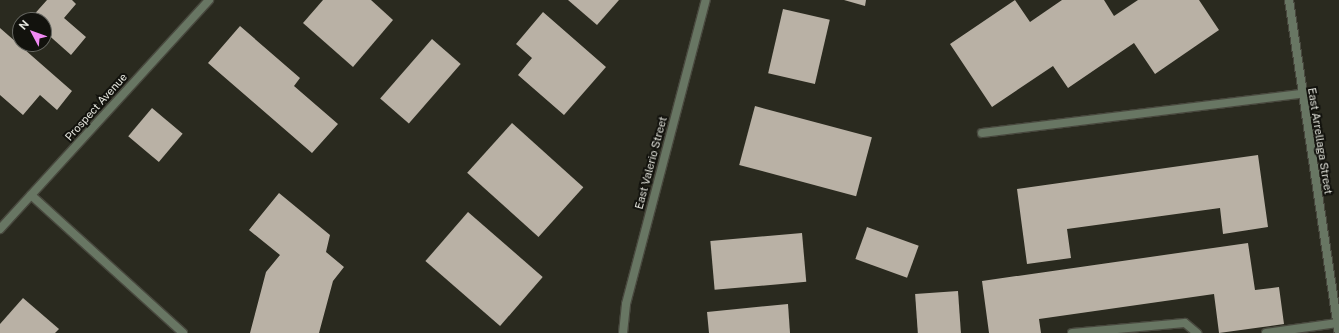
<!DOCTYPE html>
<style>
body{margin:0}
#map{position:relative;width:1339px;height:333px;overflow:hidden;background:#2a2a1f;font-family:"Public Sans",sans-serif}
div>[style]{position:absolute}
.building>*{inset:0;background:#b9b1a5;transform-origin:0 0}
.roads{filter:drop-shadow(1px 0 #48483e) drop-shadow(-1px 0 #48483e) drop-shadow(0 1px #48483e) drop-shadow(0 -1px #48483e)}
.lane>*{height:8px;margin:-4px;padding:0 4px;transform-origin:4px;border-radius:4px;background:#687663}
.street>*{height:8px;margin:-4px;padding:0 4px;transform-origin:4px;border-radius:4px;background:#687663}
span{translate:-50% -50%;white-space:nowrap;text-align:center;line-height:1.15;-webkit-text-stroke:4px #12120d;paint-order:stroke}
.street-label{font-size:11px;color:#e5e6de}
.north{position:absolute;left:12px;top:12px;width:40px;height:40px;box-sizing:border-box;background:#12120d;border:1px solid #666761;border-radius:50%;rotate:311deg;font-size:11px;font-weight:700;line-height:16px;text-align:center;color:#e5e6de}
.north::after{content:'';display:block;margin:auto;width:14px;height:18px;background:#f18af4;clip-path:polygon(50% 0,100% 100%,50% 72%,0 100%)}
</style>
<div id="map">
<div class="building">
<i style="clip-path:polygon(47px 0,72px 0,76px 4px,64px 18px,86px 37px,71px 55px,44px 31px,44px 20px,30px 19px)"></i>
<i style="clip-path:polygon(323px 0,371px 0,393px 20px,353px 67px,303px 23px)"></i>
<i style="clip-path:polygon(568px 0,619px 0,597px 25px)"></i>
<i style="clip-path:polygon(844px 0,866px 0,865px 6px)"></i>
<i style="clip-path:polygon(1015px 0,1030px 22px,1062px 0,1104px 0,1114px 16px,1138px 0,1199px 0,1219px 30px,1155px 74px,1134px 43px,1068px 88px,1053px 66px,992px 107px,950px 44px)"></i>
<i style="left:783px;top:9px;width:48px;height:66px;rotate:13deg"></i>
<i style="clip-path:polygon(543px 12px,606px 67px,564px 115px,518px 75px,532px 58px,516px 44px)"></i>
<i style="clip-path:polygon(240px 26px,300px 78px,294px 86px,338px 124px,312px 153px,208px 63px)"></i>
<i style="clip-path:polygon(0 28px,72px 91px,57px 110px,40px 95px,23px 115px,0 95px)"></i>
<i style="left:432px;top:39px;width:38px;height:79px;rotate:41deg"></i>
<i style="left:755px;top:106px;width:121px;height:61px;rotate:15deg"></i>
<i style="left:152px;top:108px;width:40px;height:37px;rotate:40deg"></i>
<i style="left:512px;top:123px;width:96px;height:67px;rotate:42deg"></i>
<i style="clip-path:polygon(1258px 155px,1268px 227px,1223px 234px,1220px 208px,1067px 229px,1071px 258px,1027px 264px,1017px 189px)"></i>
<i style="clip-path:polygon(279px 193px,330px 235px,326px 252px,344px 267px,333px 281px,319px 333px,250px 333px,266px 272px,280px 255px,249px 230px)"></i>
<i style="left:468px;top:212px;width:99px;height:65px;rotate:41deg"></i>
<i style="left:867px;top:227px;width:55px;height:34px;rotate:20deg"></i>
<i style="left:802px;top:233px;width:49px;height:92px;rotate:85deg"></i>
<i style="clip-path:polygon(1248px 243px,1255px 290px,1279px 287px,1284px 324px,1219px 333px,1214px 294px,1039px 319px,1041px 333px,989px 333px,982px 281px)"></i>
<i style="left:958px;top:291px;width:42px;height:43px;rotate:86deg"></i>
<i style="clip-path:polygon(23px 298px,59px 329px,55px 333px,0 333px,0 324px)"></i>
<i style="clip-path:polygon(788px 304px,790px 333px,709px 333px,707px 312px)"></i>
</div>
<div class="roads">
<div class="lane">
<i style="left:982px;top:133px;width:321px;rotate:-7deg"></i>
<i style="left:31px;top:195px;width:205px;rotate:42.2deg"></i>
<i style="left:1072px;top:333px;width:113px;rotate:-5.1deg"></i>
<i style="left:1185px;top:323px;width:16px;rotate:40deg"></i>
<i style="left:1266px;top:333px;width:72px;rotate:-8deg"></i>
</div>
<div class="street">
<i style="left:1289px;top:0;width:337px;rotate:81.5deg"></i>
<i style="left:0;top:229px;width:310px;rotate:-47.6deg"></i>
<i style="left:623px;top:333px;width:29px;rotate:-84deg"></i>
<i style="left:626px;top:304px;width:314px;rotate:-75.3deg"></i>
</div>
</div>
<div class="street-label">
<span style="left:96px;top:107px;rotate:-48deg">Prospect Avenue</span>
<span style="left:1320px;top:141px;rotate:81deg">East Arrellaga Street</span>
<span style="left:651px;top:163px;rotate:-75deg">East Valerio Street</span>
</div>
<div class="north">N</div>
</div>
